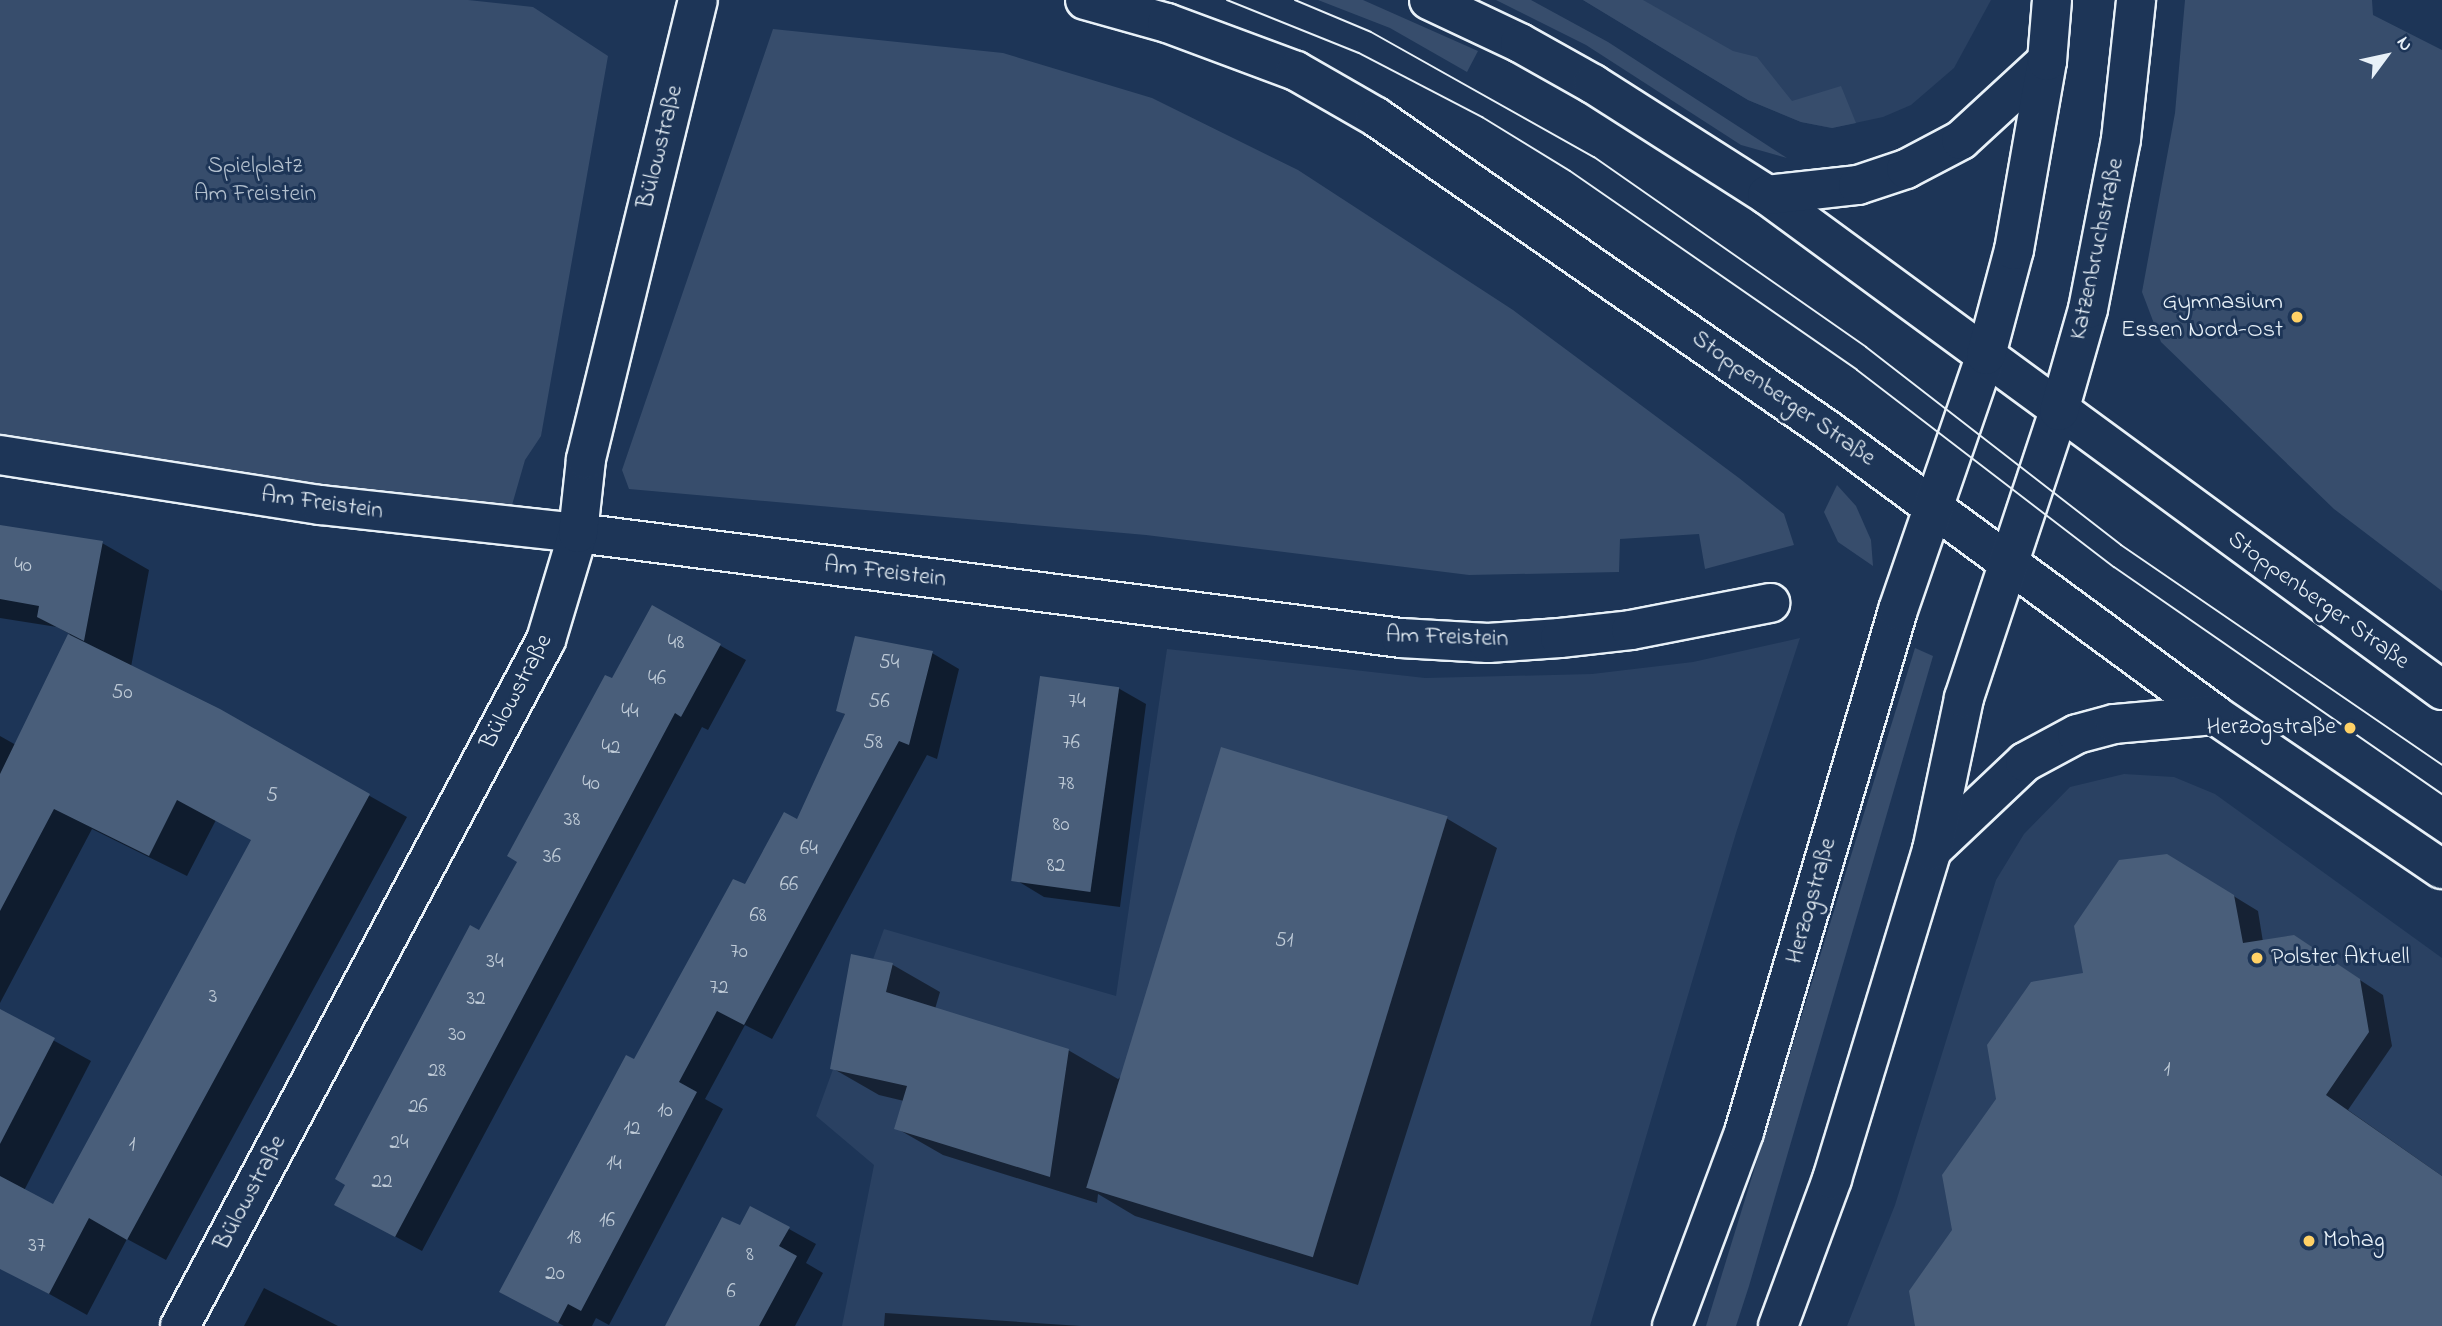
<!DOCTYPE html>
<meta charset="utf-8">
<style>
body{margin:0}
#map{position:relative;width:2442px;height:1326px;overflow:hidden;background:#1d3557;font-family:"Indie Flower",sans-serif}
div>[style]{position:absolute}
.built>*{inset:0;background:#2a4162}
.green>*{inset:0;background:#374d6c}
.shadow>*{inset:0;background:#0007}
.building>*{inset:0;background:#495e7a;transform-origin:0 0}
.roads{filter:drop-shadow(2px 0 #e8f1f8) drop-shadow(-2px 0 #e8f1f8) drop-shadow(0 2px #e8f1f8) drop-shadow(0 -2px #e8f1f8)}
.minor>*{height:38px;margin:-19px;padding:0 19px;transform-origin:19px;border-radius:19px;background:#1d3557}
.secondary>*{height:38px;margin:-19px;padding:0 19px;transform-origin:19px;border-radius:19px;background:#1d3557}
.primary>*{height:38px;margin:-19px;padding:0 19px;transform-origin:19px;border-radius:19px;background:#1d3557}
.tram>*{height:2px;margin:-1px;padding:0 1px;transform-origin:1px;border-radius:1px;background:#e8f1f8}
.dots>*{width:19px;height:19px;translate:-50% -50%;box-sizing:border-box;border:4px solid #1d3557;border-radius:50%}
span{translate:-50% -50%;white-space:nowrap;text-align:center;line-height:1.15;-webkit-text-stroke:6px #1d3557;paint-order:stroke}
.number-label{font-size:21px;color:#c0ccd8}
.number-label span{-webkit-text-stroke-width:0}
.street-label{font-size:24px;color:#e8f1f8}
.park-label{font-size:24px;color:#b3c0ce}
.poi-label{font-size:24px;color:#e8f1f8}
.right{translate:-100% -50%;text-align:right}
.left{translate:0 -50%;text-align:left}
.north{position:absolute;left:2351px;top:21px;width:70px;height:70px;-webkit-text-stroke:5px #1d3557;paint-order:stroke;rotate:57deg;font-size:19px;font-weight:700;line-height:28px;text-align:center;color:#e8f1f8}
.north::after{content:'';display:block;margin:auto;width:24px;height:32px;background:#e8f1f8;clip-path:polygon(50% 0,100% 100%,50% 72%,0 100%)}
</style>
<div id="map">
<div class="built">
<i style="clip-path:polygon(1583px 0,1991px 0,1954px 68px,1911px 105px,1883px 117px,1832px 128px,1801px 122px,1748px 100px)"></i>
<i style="clip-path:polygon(1800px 638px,1736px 833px,1590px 1326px,842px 1326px,874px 1165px,816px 1116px,884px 929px,1116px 996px,1167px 649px,1425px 678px,1592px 674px,1693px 662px)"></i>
<i style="clip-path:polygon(2124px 774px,2174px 777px,2215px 794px,2442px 958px,2442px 1326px,1847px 1326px,1895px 1205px,1996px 880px,2024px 834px,2070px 787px)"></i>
</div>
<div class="green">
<i style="clip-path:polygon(0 0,468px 0,533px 7px,608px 56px,541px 436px,525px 460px,508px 519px,0 450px)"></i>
<i style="clip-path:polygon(1318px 0,1363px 0,1478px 51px,1467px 72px,1390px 28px)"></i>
<i style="clip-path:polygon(1496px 0,1531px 0,1608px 42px,1787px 158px,1741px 145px,1586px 45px)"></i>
<i style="clip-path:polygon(1583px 0,1643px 0,1733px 51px,1757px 57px,1792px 101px,1841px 86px,1856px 123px,1832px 128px,1801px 122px,1748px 100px)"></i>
<i style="clip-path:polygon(2185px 0,2372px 0,2373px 15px,2442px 50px,2442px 591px,2334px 509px,2161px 342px,2142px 292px,2175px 113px)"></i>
<i style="clip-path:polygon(773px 29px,1003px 53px,1152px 98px,1298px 170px,1513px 310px,1739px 478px,1784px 514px,1794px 545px,1705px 569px,1699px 534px,1620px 539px,1619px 572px,1469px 575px,1146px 535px,629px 489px,622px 470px)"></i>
<i style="clip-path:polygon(1837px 485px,1856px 506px,1871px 540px,1873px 566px,1838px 542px,1824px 512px)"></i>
<i style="clip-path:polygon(1915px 648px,1933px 656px,1749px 1286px,1736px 1326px,1706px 1326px)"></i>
</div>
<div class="shadow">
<i style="clip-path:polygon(0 527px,102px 543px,149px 570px,131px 667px,219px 711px,407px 817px,166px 1260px,127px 1239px,87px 1315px,17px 1276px,253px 840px,216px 820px,187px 876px,92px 829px,0 1003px,0 736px,16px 745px,70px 634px,57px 627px,0 618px)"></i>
<i style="clip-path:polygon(653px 608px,746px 660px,708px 730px,702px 727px,422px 1251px,363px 1219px,480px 933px)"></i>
<i style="clip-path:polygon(932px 653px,959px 669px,937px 759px,927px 755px,772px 1039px,745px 1025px,705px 1099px,723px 1109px,609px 1325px,596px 1318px,592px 1326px,564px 1326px,528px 1307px,635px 1062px,746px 887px,798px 822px,846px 715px,838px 710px)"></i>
<i style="clip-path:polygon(1118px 688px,1146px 704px,1120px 907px,1044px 897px,1016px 880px)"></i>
<i style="clip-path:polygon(1446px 818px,1497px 848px,1358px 1285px,1135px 1216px,1098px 1194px,1097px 1203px,943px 1155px,896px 1128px,904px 1101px,879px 1095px,832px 1068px,853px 956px,893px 965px,940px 992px,935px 1009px,1068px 1050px,1118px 1079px)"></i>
<i style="clip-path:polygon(2191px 870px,2258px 911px,2263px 942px,2294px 937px,2383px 995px,2392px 1046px,2348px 1110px,2442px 1176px,2442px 1326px,1925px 1326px,1954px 1230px,2085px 975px)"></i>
<i style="clip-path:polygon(0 1011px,91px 1061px,0 1237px)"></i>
<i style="clip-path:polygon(740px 1228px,789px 1229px,816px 1244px,806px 1263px,823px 1273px,795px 1326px,667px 1326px)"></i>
<i style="clip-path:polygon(264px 1288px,338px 1326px,244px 1326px)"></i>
<i style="clip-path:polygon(885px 1313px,1081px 1326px,884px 1326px)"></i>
</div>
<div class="building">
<i style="clip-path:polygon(0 525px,103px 541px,84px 641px,37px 617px,39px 606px,0 599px)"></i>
<i style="clip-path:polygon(652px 605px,721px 644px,681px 717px,675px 713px,395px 1237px,334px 1205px,345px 1185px,335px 1179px,470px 925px,479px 930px,517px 862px,507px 856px,605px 675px,612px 678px)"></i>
<i style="clip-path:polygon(68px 634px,220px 709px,370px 794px,127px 1240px,89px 1218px,49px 1294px,0 1269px,0 1176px,53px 1204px,251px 840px,177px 800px,149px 856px,54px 809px,0 911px,0 774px)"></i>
<i style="clip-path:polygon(855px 636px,933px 651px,909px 745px,899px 741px,744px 1025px,717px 1011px,679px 1082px,697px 1092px,581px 1311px,568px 1304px,558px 1323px,499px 1292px,626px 1055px,634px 1059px,733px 879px,745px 884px,784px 812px,797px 819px,845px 714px,836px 711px)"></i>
<i style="left:1040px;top:676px;width:80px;height:207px;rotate:8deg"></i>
<i style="left:1221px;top:747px;width:237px;height:461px;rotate:17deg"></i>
<i style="clip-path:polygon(2167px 854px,2234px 895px,2243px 943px,2294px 935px,2360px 979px,2369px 1032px,2326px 1095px,2442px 1176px,2442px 1326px,1915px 1326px,1909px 1291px,1952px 1230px,1942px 1175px,1996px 1099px,1987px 1045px,2031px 982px,2083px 973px,2074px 926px,2119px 860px)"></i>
<i style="clip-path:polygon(851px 954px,893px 963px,886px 992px,1069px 1049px,1050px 1177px,894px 1129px,907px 1086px,830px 1069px)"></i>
<i style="clip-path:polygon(0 1009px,55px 1038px,0 1144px)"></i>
<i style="clip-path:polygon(750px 1206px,790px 1227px,779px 1246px,797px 1256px,759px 1326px,665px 1326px,722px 1217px,740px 1225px)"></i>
</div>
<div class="roads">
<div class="minor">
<i style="left:0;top:455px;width:324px;rotate:8.9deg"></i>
<i style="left:320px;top:505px;width:260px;rotate:6.2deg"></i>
<i style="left:578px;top:533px;width:830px;rotate:7.27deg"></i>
<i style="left:1401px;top:638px;width:87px;rotate:3.3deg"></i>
<i style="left:1488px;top:643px;width:72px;rotate:-4deg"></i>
<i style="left:1560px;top:638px;width:71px;rotate:-6.4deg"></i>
<i style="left:1631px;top:630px;width:142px;rotate:-11deg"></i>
<i style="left:180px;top:1326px;width:778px;rotate:-61.92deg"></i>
<i style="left:546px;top:640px;width:112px;rotate:-73.3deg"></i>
<i style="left:578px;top:533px;width:74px;rotate:-83.8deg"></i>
<i style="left:586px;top:459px;width:472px;rotate:-76.3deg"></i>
</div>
<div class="secondary">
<i style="left:1085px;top:0;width:85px;rotate:15.7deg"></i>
<i style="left:1167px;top:23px;width:138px;rotate:20.4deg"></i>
<i style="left:1296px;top:71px;width:92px;rotate:29.9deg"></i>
<i style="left:1376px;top:117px;width:551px;rotate:34.73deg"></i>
<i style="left:1829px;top:431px;width:479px;rotate:36.3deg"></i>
<i style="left:2215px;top:715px;width:274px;rotate:34.2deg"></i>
<i style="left:1429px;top:0;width:101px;rotate:25.3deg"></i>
<i style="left:1520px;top:43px;width:84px;rotate:29.3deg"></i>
<i style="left:1593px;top:84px;width:206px;rotate:32.5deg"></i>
<i style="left:1767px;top:195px;width:837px;rotate:36.25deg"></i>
<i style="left:1767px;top:195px;width:92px;rotate:-6.3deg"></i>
<i style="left:1858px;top:185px;width:51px;rotate:-18.4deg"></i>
<i style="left:1906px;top:169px;width:62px;rotate:-27.8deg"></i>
<i style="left:1961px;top:140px;width:117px;rotate:-42.6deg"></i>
<i style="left:1932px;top:850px;width:128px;rotate:-43.4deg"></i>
<i style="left:2025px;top:762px;width:59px;rotate:-28.3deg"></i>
<i style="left:2077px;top:734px;width:39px;rotate:-15deg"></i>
<i style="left:2115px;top:724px;width:100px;rotate:-5.1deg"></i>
</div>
<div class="primary">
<i style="left:1672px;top:1326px;width:207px;rotate:-69.6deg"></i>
<i style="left:1744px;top:1132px;width:544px;rotate:-73.56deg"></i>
<i style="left:1898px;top:610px;width:270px;rotate:-71deg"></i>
<i style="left:1986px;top:355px;width:109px;rotate:-75.1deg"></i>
<i style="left:2014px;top:250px;width:192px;rotate:-80.1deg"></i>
<i style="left:2047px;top:61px;width:61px;rotate:-85.3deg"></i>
<i style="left:1778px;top:1326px;width:157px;rotate:-69.8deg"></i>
<i style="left:1832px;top:1179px;width:344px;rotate:-73.1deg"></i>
<i style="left:1932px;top:850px;width:155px;rotate:-78.1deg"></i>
<i style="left:1964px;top:698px;width:302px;rotate:-71.7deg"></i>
<i style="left:2059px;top:411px;width:106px;rotate:-74.1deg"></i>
<i style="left:2088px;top:309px;width:173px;rotate:-79deg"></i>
<i style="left:2121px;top:139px;width:140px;rotate:-83.8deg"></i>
</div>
</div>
<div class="tram">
<i style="left:1227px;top:0;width:142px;rotate:21.9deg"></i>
<i style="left:1359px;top:53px;width:139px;rotate:27.5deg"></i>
<i style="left:1482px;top:117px;width:103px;rotate:31.5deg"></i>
<i style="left:1570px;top:171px;width:349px;rotate:34.7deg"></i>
<i style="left:1857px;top:370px;width:324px;rotate:37.5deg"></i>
<i style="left:2114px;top:567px;width:399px;rotate:34.7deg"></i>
<i style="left:1295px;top:0;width:82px;rotate:22.8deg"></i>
<i style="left:1371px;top:32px;width:256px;rotate:29.3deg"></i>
<i style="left:1594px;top:157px;width:332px;rotate:34.9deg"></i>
<i style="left:1866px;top:347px;width:323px;rotate:37.8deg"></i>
<i style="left:2121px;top:545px;width:389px;rotate:34.4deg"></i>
</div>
<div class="dots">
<i style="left:2297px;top:317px;background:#ffd166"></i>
<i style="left:2350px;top:728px;background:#ffd166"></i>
<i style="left:2257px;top:958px;background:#ffd166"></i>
<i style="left:2309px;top:1241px;background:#ffd166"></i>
</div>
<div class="number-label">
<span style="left:23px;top:566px">40</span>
<span style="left:676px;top:643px">48</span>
<span style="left:889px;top:663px">54</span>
<span style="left:657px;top:679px">46</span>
<span style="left:122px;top:693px">50</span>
<span style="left:879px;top:702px">56</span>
<span style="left:1077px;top:702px">74</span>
<span style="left:630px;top:712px">44</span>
<span style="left:873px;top:743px">58</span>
<span style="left:1071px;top:743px">76</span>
<span style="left:611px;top:748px">42</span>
<span style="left:591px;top:784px">40</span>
<span style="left:1066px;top:784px">78</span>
<span style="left:272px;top:796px">5</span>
<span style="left:572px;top:820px">38</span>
<span style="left:1061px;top:825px">80</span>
<span style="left:809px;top:849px">64</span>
<span style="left:552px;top:857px">36</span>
<span style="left:1056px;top:866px">82</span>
<span style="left:789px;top:885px">66</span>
<span style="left:758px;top:916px">68</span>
<span style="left:1284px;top:941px">51</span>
<span style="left:739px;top:952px">70</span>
<span style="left:495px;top:962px">34</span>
<span style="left:719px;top:988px">72</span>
<span style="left:213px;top:997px">3</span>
<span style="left:476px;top:999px">32</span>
<span style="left:457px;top:1035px">30</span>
<span style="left:2167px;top:1070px">1</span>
<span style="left:437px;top:1071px">28</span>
<span style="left:418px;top:1107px">26</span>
<span style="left:665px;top:1111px">10</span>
<span style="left:632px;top:1129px">12</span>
<span style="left:399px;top:1143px">24</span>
<span style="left:132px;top:1145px">1</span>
<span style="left:614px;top:1164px">14</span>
<span style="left:382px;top:1182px">22</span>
<span style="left:607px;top:1221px">16</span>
<span style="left:574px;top:1238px">18</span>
<span style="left:37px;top:1246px">37</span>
<span style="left:750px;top:1255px">8</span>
<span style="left:555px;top:1274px">20</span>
<span style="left:731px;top:1292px">6</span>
</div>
<div class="street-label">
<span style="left:661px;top:147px;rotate:-76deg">Bülowstraße</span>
<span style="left:2098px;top:249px;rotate:-78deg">Katzenbruchstraße</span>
<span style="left:1783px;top:399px;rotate:35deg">Stoppenberger Straße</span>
<span style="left:322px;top:504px;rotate:8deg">Am Freistein</span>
<span style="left:885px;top:573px;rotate:7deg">Am Freistein</span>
<span style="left:2318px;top:601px;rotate:36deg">Stoppenberger Straße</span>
<span style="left:1447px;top:638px;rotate:2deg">Am Freistein</span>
<span style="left:517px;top:692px;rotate:-62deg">Bülowstraße</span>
<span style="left:1812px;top:901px;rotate:-74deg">Herzogstraße</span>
<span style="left:251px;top:1193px;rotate:-62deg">Bülowstraße</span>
</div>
<div class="park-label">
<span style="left:255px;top:181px">Spielplatz<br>Am Freistein</span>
</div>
<div class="poi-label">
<span class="right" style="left:2283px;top:317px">Gymnasium<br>Essen Nord-Ost</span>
<span class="right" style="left:2336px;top:728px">Herzogstraße</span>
<span class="left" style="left:2271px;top:958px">Polster Aktuell</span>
<span class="left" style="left:2323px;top:1241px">Mohag</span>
</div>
<div class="north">N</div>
</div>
